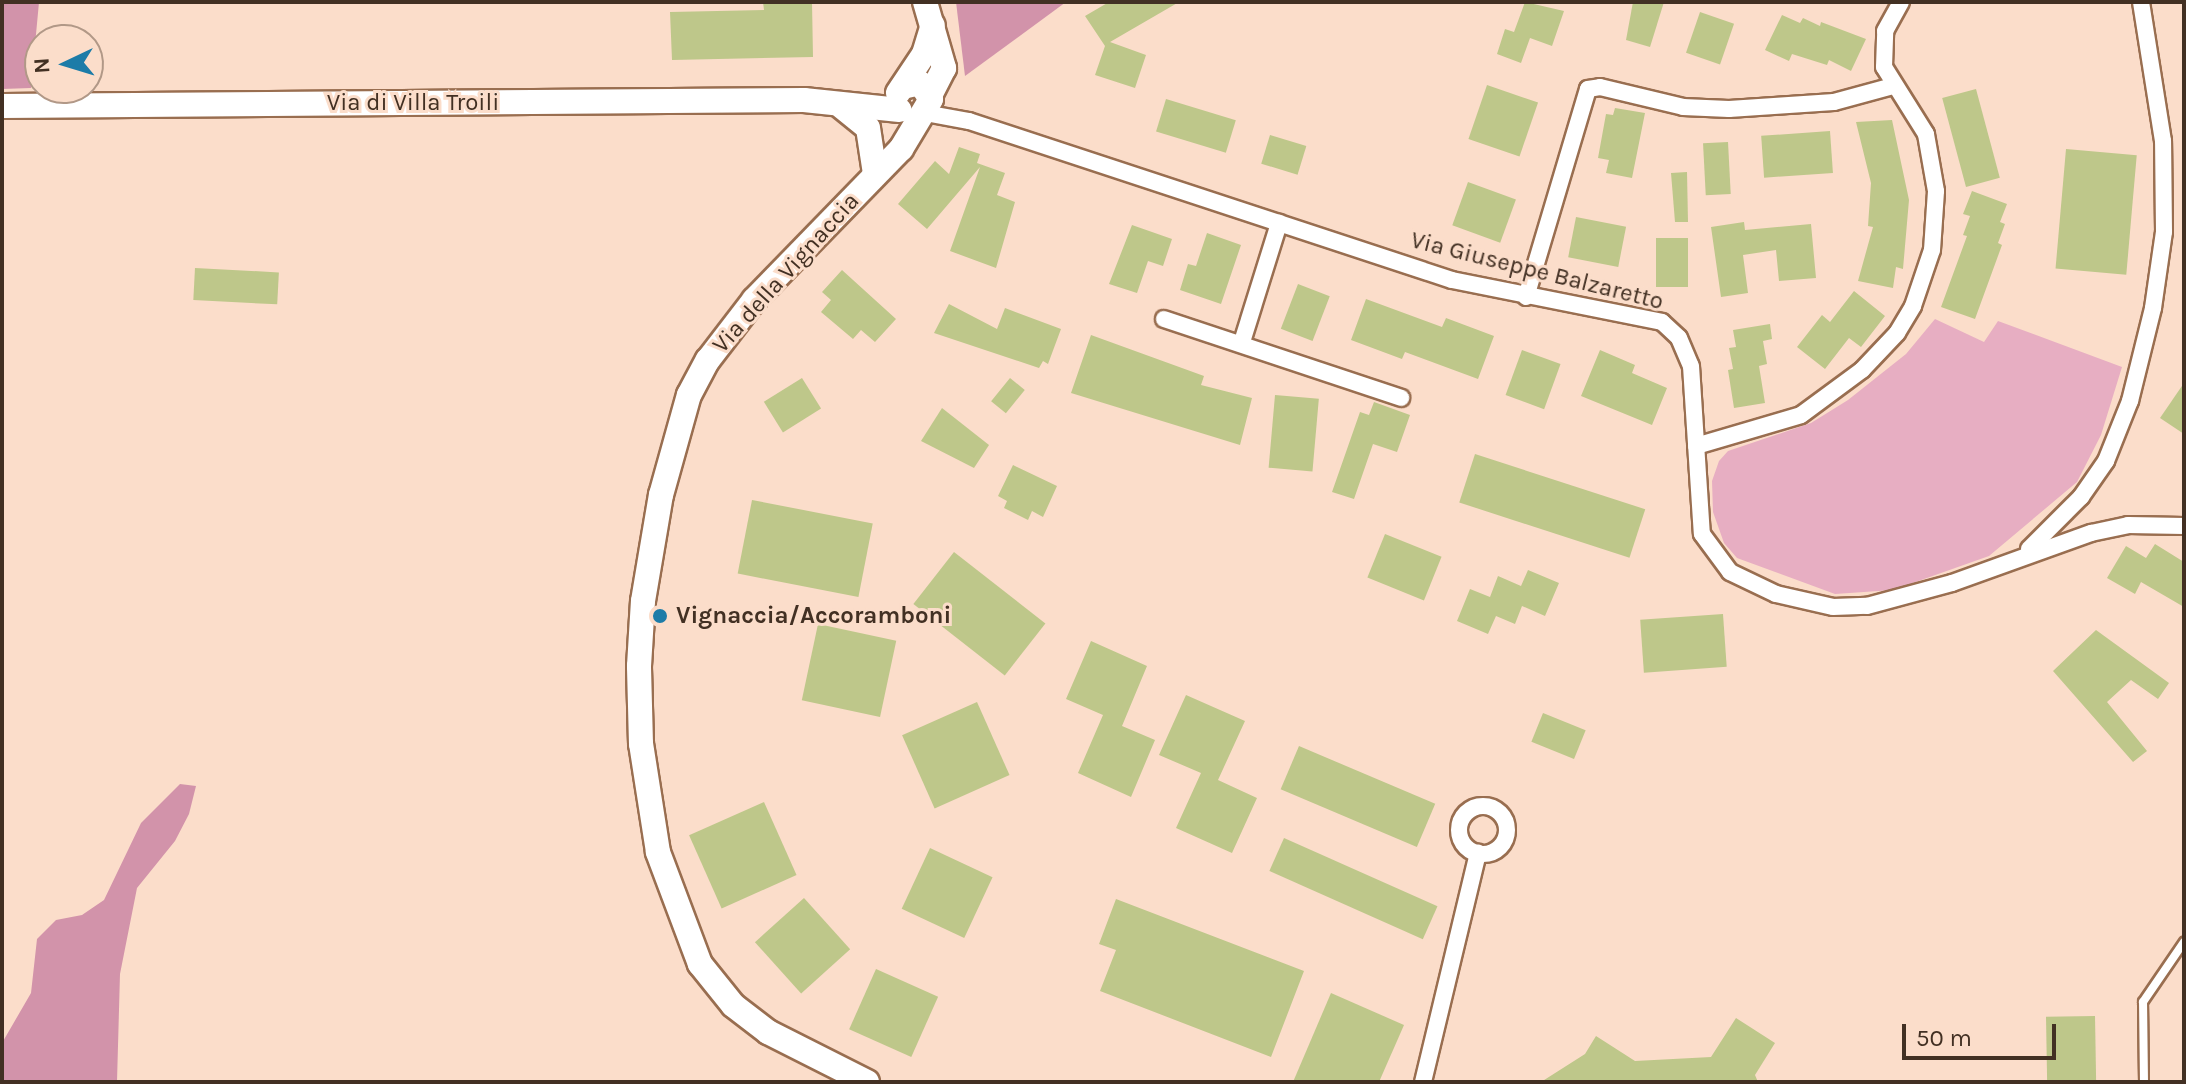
<!DOCTYPE html>
<style>
body{margin:0}
#map{position:relative;width:2186px;height:1084px;overflow:hidden;background:#fbddca;font-family:Karla,sans-serif}
div>[style]{position:absolute}
.green>*{inset:0;background:#e7aec2}
.forest>*{inset:0;background:#d293aa}
.building>*{inset:0;background:#bec78a;transform-origin:0 0}
.roads{filter:drop-shadow(2px 0 #996e50) drop-shadow(-2px 0 #996e50) drop-shadow(0 2px #996e50) drop-shadow(0 -2px #996e50)}
.lane>*{height:8px;margin:-4px;padding:0 4px;transform-origin:4px;border-radius:4px;background:#fff}
.street>*{height:16px;margin:-8px;padding:0 8px;transform-origin:8px;border-radius:8px;background:#fff}
.street>.ring{margin:-8px;padding:0;box-sizing:content-box;background:none;border:16px solid #fff;border-radius:50%}
.secondary>*{height:24px;margin:-12px;padding:0 12px;transform-origin:12px;border-radius:12px;background:#fff}
.dots>*{width:22px;height:22px;translate:-50% -50%;box-sizing:border-box;border:4px solid #fbddca;border-radius:50%}
span{translate:-50% -50%;white-space:nowrap;text-align:center;line-height:1.15;-webkit-text-stroke:6px #fbddca;paint-order:stroke}
.street-label{font-size:24px;color:#423023}
.poi-label{font-size:24px;color:#423023;font-weight:700}
.left{translate:0 -50%;text-align:left}
.frame{position:absolute;inset:0;border:4px solid #423023;pointer-events:none}
.north{position:absolute;left:24px;top:24px;width:80px;height:80px;box-sizing:border-box;background:#fbddca;border:2px solid #b19887;border-radius:50%;rotate:266deg;font-size:22px;font-weight:700;line-height:32px;text-align:center;color:#423023}
.north::after{content:'';display:block;margin:auto;width:28px;height:36px;background:#1d7ca8;clip-path:polygon(50% 0,100% 100%,50% 72%,0 100%)}
.scale{position:absolute;left:1902px;top:1024px;width:154px;height:36px;box-sizing:border-box;border:4px solid #423023;border-top:0;padding-left:10px;font-size:24px;line-height:28px;white-space:nowrap;color:#423023;-webkit-text-stroke:6px #fbddca;paint-order:stroke}
</style>
<div id="map">
<div class="green">
<i style="clip-path:polygon(1935px 319px,1984px 342px,1998px 321px,2122px 367px,2101px 435px,2077px 482px,1989px 556px,1893px 590px,1835px 594px,1737px 558px,1724px 543px,1713px 512px,1712px 481px,1719px 461px,1728px 451px,1811px 423px,1848px 400px,1906px 354px)"></i>
</div>
<div class="forest">
<i style="clip-path:polygon(2px 2px,39px 2px,31px 88px,2px 89px)"></i>
<i style="clip-path:polygon(956px 2px,1066px 2px,965px 76px)"></i>
<i style="clip-path:polygon(180px 784px,196px 786px,189px 814px,175px 841px,137px 888px,120px 974px,117px 1082px,2px 1082px,2px 1043px,31px 993px,37px 939px,56px 920px,82px 915px,104px 900px,141px 823px)"></i>
</div>
<div class="building">
<i style="clip-path:polygon(763px 2px,812px 2px,813px 57px,672px 60px,670px 12px,764px 10px)"></i>
<i style="clip-path:polygon(1109px 2px,1179px 2px,1110px 42px,1146px 55px,1135px 88px,1095px 75px,1105px 46px,1085px 16px)"></i>
<i style="clip-path:polygon(1525px 2px,1564px 11px,1552px 46px,1530px 38px,1521px 63px,1497px 54px,1505px 29px,1514px 32px)"></i>
<i style="clip-path:polygon(1633px 2px,1664px 2px,1650px 47px,1626px 40px)"></i>
<i style="left:1700px;top:12px;width:36px;height:43px;rotate:19deg"></i>
<i style="clip-path:polygon(1782px 15px,1800px 23px,1803px 18px,1820px 26px,1821px 22px,1866px 39px,1851px 71px,1829px 60px,1827px 65px,1792px 54px,1789px 61px,1765px 50px)"></i>
<i style="left:1487px;top:85px;width:54px;height:57px;rotate:19deg"></i>
<i style="left:1976px;top:89px;width:92px;height:35px;rotate:75deg"></i>
<i style="left:1166px;top:99px;width:73px;height:34px;rotate:17deg"></i>
<i style="clip-path:polygon(1615px 108px,1645px 113px,1632px 178px,1606px 173px,1609px 160px,1598px 158px,1606px 114px,1613px 115px)"></i>
<i style="clip-path:polygon(1892px 120px,1909px 200px,1903px 269px,1896px 267px,1893px 288px,1858px 281px,1873px 227px,1868px 226px,1871px 183px,1856px 122px)"></i>
<i style="left:1830px;top:131px;width:42px;height:69px;rotate:86deg"></i>
<i style="left:1270px;top:135px;width:38px;height:30px;rotate:17deg"></i>
<i style="left:1728px;top:142px;width:52px;height:25px;rotate:87deg"></i>
<i style="clip-path:polygon(959px 147px,980px 154px,977px 163px,1005px 173px,997px 195px,1015px 202px,996px 268px,950px 251px,980px 167px,927px 229px,898px 204px,935px 161px,949px 174px)"></i>
<i style="left:2066px;top:149px;width:71px;height:120px;rotate:5deg"></i>
<i style="clip-path:polygon(1687px 172px,1688px 222px,1675px 222px,1671px 173px)"></i>
<i style="left:1468px;top:182px;width:51px;height:46px;rotate:20deg"></i>
<i style="clip-path:polygon(1972px 191px,2007px 204px,2000px 222px,2005px 224px,1998px 243px,2002px 245px,1975px 319px,1941px 307px,1967px 236px,1963px 235px,1970px 216px,1963px 214px)"></i>
<i style="left:1576px;top:217px;width:51px;height:41px;rotate:11deg"></i>
<i style="clip-path:polygon(1744px 222px,1745px 230px,1811px 224px,1816px 278px,1779px 281px,1776px 250px,1743px 255px,1748px 293px,1721px 297px,1711px 227px)"></i>
<i style="clip-path:polygon(1132px 225px,1172px 239px,1163px 266px,1148px 261px,1137px 293px,1109px 284px)"></i>
<i style="clip-path:polygon(1207px 233px,1241px 245px,1221px 304px,1180px 290px,1188px 264px,1196px 266px)"></i>
<i style="left:1656px;top:238px;width:32px;height:49px"></i>
<i style="left:195px;top:268px;width:84px;height:32px;rotate:3deg"></i>
<i style="clip-path:polygon(842px 270px,896px 319px,875px 342px,861px 330px,853px 339px,821px 312px,831px 300px,822px 292px)"></i>
<i style="left:1298px;top:284px;width:34px;height:48px;rotate:21deg"></i>
<i style="clip-path:polygon(1854px 291px,1885px 316px,1861px 347px,1849px 338px,1825px 369px,1797px 347px,1822px 315px,1830px 322px)"></i>
<i style="clip-path:polygon(1366px 299px,1442px 327px,1446px 318px,1494px 336px,1478px 379px,1405px 352px,1402px 359px,1351px 340px)"></i>
<i style="clip-path:polygon(949px 304px,997px 329px,1005px 308px,1061px 329px,1048px 364px,1043px 361px,1039px 368px,934px 333px)"></i>
<i style="clip-path:polygon(1770px 324px,1772px 339px,1763px 341px,1767px 364px,1759px 366px,1765px 403px,1734px 408px,1728px 370px,1733px 369px,1729px 348px,1736px 347px,1733px 330px)"></i>
<i style="clip-path:polygon(1091px 335px,1204px 376px,1201px 385px,1252px 398px,1240px 445px,1071px 393px)"></i>
<i style="left:1522px;top:350px;width:41px;height:48px;rotate:20deg"></i>
<i style="clip-path:polygon(1600px 350px,1635px 365px,1632px 373px,1667px 388px,1652px 425px,1581px 396px)"></i>
<i style="left:802px;top:378px;width:36px;height:45px;rotate:58deg"></i>
<i style="left:1010px;top:378px;width:19px;height:30px;rotate:39deg"></i>
<i style="clip-path:polygon(2184px 383px,2184px 434px,2160px 418px)"></i>
<i style="left:1275px;top:395px;width:44px;height:73px;rotate:5deg"></i>
<i style="clip-path:polygon(1374px 402px,1410px 415px,1397px 452px,1373px 444px,1354px 499px,1332px 492px,1360px 412px,1369px 415px)"></i>
<i style="clip-path:polygon(942px 408px,989px 445px,974px 468px,921px 441px)"></i>
<i style="left:1475px;top:454px;width:179px;height:51px;rotate:18deg"></i>
<i style="clip-path:polygon(1013px 465px,1057px 486px,1043px 517px,1032px 511px,1028px 520px,1004px 508px,1007px 501px,998px 496px)"></i>
<i style="left:752px;top:500px;width:123px;height:75px;rotate:11deg"></i>
<i style="left:1385px;top:534px;width:61px;height:47px;rotate:22deg"></i>
<i style="clip-path:polygon(2155px 544px,2184px 562px,2184px 607px,2141px 582px,2135px 594px,2107px 578px,2126px 546px,2146px 558px)"></i>
<i style="left:954px;top:552px;width:116px;height:66px;rotate:38deg"></i>
<i style="clip-path:polygon(1528px 570px,1559px 583px,1545px 616px,1522px 606px,1515px 624px,1496px 616px,1488px 634px,1457px 621px,1470px 589px,1490px 597px,1498px 576px,1521px 586px)"></i>
<i style="left:1723px;top:614px;width:53px;height:83px;rotate:86deg"></i>
<i style="left:818px;top:624px;width:80px;height:78px;rotate:12deg"></i>
<i style="clip-path:polygon(2096px 630px,2169px 683px,2158px 699px,2131px 680px,2107px 702px,2147px 751px,2133px 762px,2053px 671px)"></i>
<i style="clip-path:polygon(1091px 641px,1147px 666px,1122px 726px,1155px 740px,1131px 797px,1078px 773px,1103px 715px,1066px 699px)"></i>
<i style="clip-path:polygon(1186px 695px,1245px 721px,1218px 780px,1257px 798px,1232px 853px,1176px 828px,1201px 773px,1159px 755px)"></i>
<i style="left:977px;top:702px;width:80px;height:82px;rotate:66deg"></i>
<i style="left:1543px;top:713px;width:46px;height:31px;rotate:22deg"></i>
<i style="left:1299px;top:746px;width:148px;height:47px;rotate:23deg"></i>
<i style="left:764px;top:802px;width:80px;height:82px;rotate:66deg"></i>
<i style="left:1284px;top:838px;width:168px;height:36px;rotate:24deg"></i>
<i style="left:930px;top:848px;width:69px;height:67px;rotate:25deg"></i>
<i style="left:804px;top:898px;width:69px;height:66px;rotate:48deg"></i>
<i style="clip-path:polygon(1116px 899px,1304px 971px,1271px 1057px,1100px 991px,1116px 950px,1099px 944px)"></i>
<i style="left:876px;top:969px;width:68px;height:66px;rotate:24deg"></i>
<i style="clip-path:polygon(1331px 993px,1404px 1025px,1379px 1082px,1293px 1082px)"></i>
<i style="left:2095px;top:1016px;width:66px;height:49px;rotate:89deg"></i>
<i style="clip-path:polygon(1736px 1018px,1775px 1043px,1755px 1075px,1758px 1082px,1541px 1082px,1585px 1054px,1596px 1036px,1635px 1061px,1711px 1057px)"></i>
</div>
<div class="roads">
<div class="lane">
<i style="left:2144px;top:1082px;width:80px;rotate:-90.7deg"></i>
<i style="left:2143px;top:1002px;width:73px;rotate:-55.7deg"></i>
</div>
<div class="street">
<i style="left:925px;top:113px;width:45px;rotate:10.3deg"></i>
<i style="left:969px;top:121px;width:508px;rotate:18.22deg"></i>
<i style="left:1452px;top:280px;width:214px;rotate:11.3deg"></i>
<i style="left:1662px;top:322px;width:23px;rotate:43deg"></i>
<i style="left:1679px;top:338px;width:30px;rotate:67deg"></i>
<i style="left:1691px;top:366px;width:168px;rotate:86.3deg"></i>
<i style="left:1702px;top:534px;width:47px;rotate:53.6deg"></i>
<i style="left:1730px;top:572px;width:51px;rotate:25.6deg"></i>
<i style="left:1776px;top:594px;width:58px;rotate:12.8deg"></i>
<i style="left:1833px;top:607px;width:34px;rotate:-2deg"></i>
<i style="left:1867px;top:606px;width:88px;rotate:-15.1deg"></i>
<i style="left:1952px;top:583px;width:148px;rotate:-19.8deg"></i>
<i style="left:2091px;top:533px;width:38px;rotate:-12deg"></i>
<i style="left:2128px;top:525px;width:56px;rotate:1deg"></i>
<i style="left:1526px;top:297px;width:217px;rotate:-73.4deg"></i>
<i style="left:1588px;top:89px;width:12px;rotate:-9deg"></i>
<i style="left:1600px;top:87px;width:85px;rotate:13.5deg"></i>
<i style="left:1683px;top:107px;width:46px;rotate:2.5deg"></i>
<i style="left:1729px;top:109px;width:105px;rotate:-3.8deg"></i>
<i style="left:1834px;top:102px;width:61px;rotate:-15.2deg"></i>
<i style="left:1164px;top:319px;width:250px;rotate:18.4deg"></i>
<i style="left:1242px;top:342px;width:125px;rotate:-72.7deg"></i>
<i style="left:1696px;top:446px;width:109px;rotate:-16.4deg"></i>
<i style="left:1801px;top:415px;width:76px;rotate:-36.4deg"></i>
<i style="left:1862px;top:370px;width:51px;rotate:-46.6deg"></i>
<i style="left:1897px;top:333px;width:31px;rotate:-59deg"></i>
<i style="left:1913px;top:306px;width:59px;rotate:-71.3deg"></i>
<i style="left:1932px;top:250px;width:59px;rotate:-86.1deg"></i>
<i style="left:1936px;top:191px;width:58px;rotate:-100deg"></i>
<i style="left:1926px;top:134px;width:79px;rotate:-122.1deg"></i>
<i style="left:1884px;top:67px;width:36px;rotate:-88deg"></i>
<i style="left:1885px;top:31px;width:33px;rotate:-61deg"></i>
<i style="left:2029px;top:549px;width:74px;rotate:-45deg"></i>
<i style="left:2081px;top:497px;width:44px;rotate:-55.2deg"></i>
<i style="left:2106px;top:461px;width:65px;rotate:-68.2deg"></i>
<i style="left:2130px;top:401px;width:96px;rotate:-76.1deg"></i>
<i style="left:2153px;top:308px;width:77px;rotate:-81.8deg"></i>
<i style="left:2164px;top:232px;width:91px;rotate:-90.6deg"></i>
<i style="left:2163px;top:141px;width:141px;rotate:-99deg"></i>
<i class="ring" style="left:1459px;top:806px;width:32px;height:32px"></i>
<i style="left:1423px;top:1082px;width:236px;rotate:-76.5deg"></i>
</div>
<div class="secondary">
<i style="left:925px;top:2px;width:69px;rotate:73.9deg"></i>
<i style="left:944px;top:68px;width:30px;rotate:117deg"></i>
<i style="left:898px;top:93px;width:47px;rotate:-56.3deg"></i>
<i style="left:924px;top:54px;width:30px;rotate:-73deg"></i>
<i style="left:2px;top:106px;width:802px;rotate:-0.43deg"></i>
<i style="left:804px;top:100px;width:96px;rotate:6deg"></i>
<i style="left:842px;top:107px;width:33px;rotate:39deg"></i>
<i style="left:868px;top:128px;width:47px;rotate:81.3deg"></i>
<i style="left:867px;top:1082px;width:111px;rotate:-153.2deg"></i>
<i style="left:768px;top:1032px;width:44px;rotate:-142.4deg"></i>
<i style="left:733px;top:1005px;width:53px;rotate:-128.8deg"></i>
<i style="left:700px;top:964px;width:120px;rotate:-110.6deg"></i>
<i style="left:658px;top:852px;width:109px;rotate:-98.9deg"></i>
<i style="left:641px;top:744px;width:78px;rotate:-91.5deg"></i>
<i style="left:639px;top:666px;width:65px;rotate:-86.5deg"></i>
<i style="left:643px;top:601px;width:108px;rotate:-80.4deg"></i>
<i style="left:661px;top:495px;width:104px;rotate:-74.4deg"></i>
<i style="left:689px;top:395px;width:40px;rotate:-62deg"></i>
<i style="left:708px;top:360px;width:76px;rotate:-52.5deg"></i>
<i style="left:754px;top:300px;width:211px;rotate:-45.8deg"></i>
<i style="left:901px;top:149px;width:58px;rotate:-59deg"></i>
<i style="left:931px;top:99px;width:19px;rotate:-125deg"></i>
<i style="left:920px;top:83px;width:18px;rotate:167deg"></i>
</div>
</div>
<div class="dots">
<i style="left:660px;top:616px;background:#1d7ca8"></i>
</div>
<div class="street-label">
<span style="left:413px;top:103px">Via di Villa Troili</span>
<span style="left:1537px;top:271px;rotate:14deg">Via Giuseppe Balzaretto</span>
<span style="left:786px;top:273px;rotate:-48deg">Via della Vignaccia</span>
</div>
<div class="poi-label">
<span class="left" style="left:676px;top:616px">Vignaccia/Accoramboni</span>
</div>
<div class="frame"></div>
<div class="north">N</div>
<div class="scale">50 m</div>
</div>
